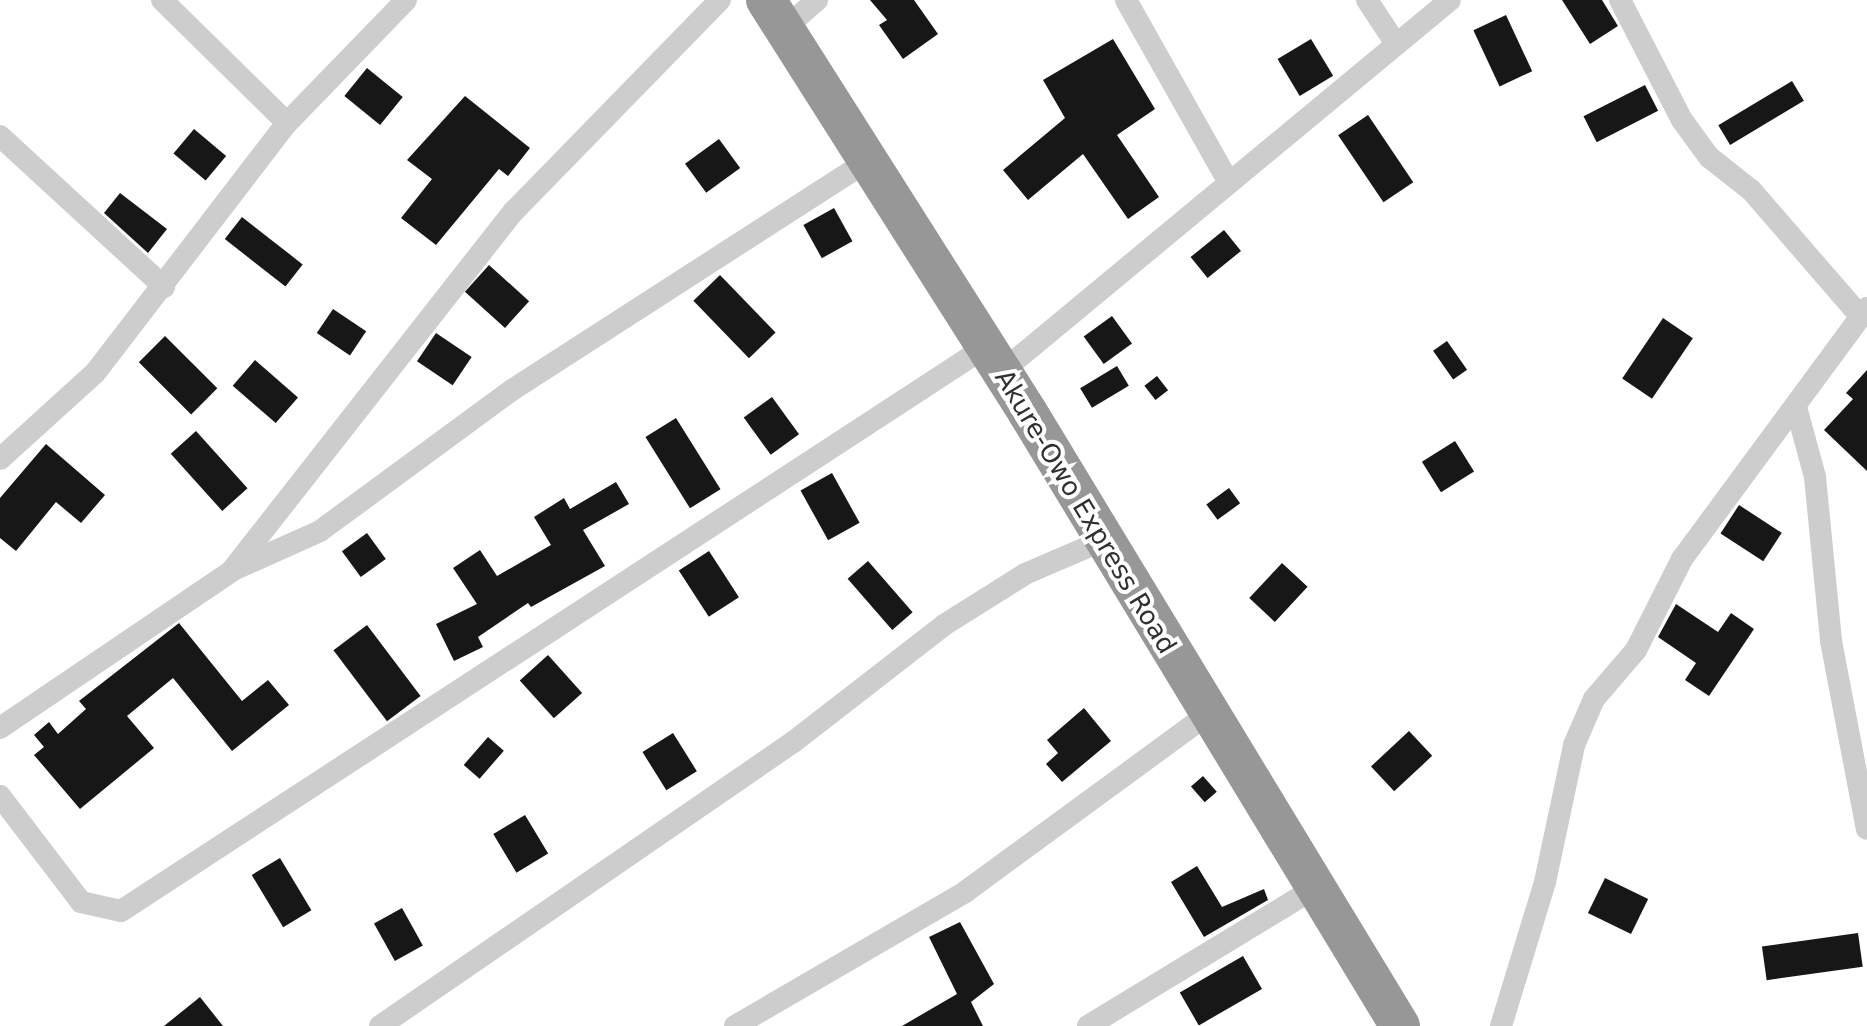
<!DOCTYPE html>
<style>
body{margin:0}
#map{position:relative;width:1867px;height:1026px;overflow:hidden;background:#fff;font-family:"DejaVu Sans",sans-serif}
div>[style]{position:absolute}
.building>*{inset:0;background:#171717;transform-origin:0 0}
.street>*{height:22px;margin:-11px;padding:0 11px;transform-origin:11px;border-radius:11px;background:#cdcdcd}
.highway>*{height:40px;margin:-20px;padding:0 20px;transform-origin:20px;border-radius:20px;background:#979797}
span{translate:-50% -50%;white-space:nowrap;text-align:center;line-height:1.15;-webkit-text-stroke:8px #fff;paint-order:stroke}
.street-label{font-size:26px;color:#303030}
</style>
<div id="map">
<div class="building">
<i style="clip-path:polygon(870px 0,914px 0,938px 34px,903px 59px,879px 25px,887px 20px)"></i>
<i style="clip-path:polygon(1562px 0,1602px 0,1618px 26px,1590px 44px)"></i>
<i style="left:1506px;top:15px;width:62px;height:36px;rotate:65deg"></i>
<i style="clip-path:polygon(1113px 39px,1155px 109px,1117px 135px,1159px 197px,1128px 219px,1083px 154px,1028px 200px,1003px 170px,1065px 118px,1043px 80px)"></i>
<i style="left:1311px;top:39px;width:43px;height:39px;rotate:59deg"></i>
<i style="left:367px;top:68px;width:46px;height:36px;rotate:39deg"></i>
<i style="left:1792px;top:81px;width:23px;height:86px;rotate:59deg"></i>
<i style="left:1645px;top:85px;width:29px;height:69px;rotate:63deg"></i>
<i style="clip-path:polygon(465px 96px,530px 148px,508px 176px,499px 169px,436px 245px,401px 218px,432px 179px,407px 160px)"></i>
<i style="left:1368px;top:115px;width:81px;height:36px;rotate:56deg"></i>
<i style="left:194px;top:129px;width:42px;height:32px;rotate:40deg"></i>
<i style="left:719px;top:139px;width:36px;height:42px;rotate:54deg"></i>
<i style="clip-path:polygon(120px 193px,167px 229px,148px 253px,104px 213px)"></i>
<i style="left:834px;top:208px;width:38px;height:35px;rotate:61deg"></i>
<i style="left:242px;top:217px;width:77px;height:28px;rotate:38deg"></i>
<i style="left:1224px;top:230px;width:27px;height:43px;rotate:51deg"></i>
<i style="left:489px;top:265px;width:54px;height:36px;rotate:42deg"></i>
<i style="left:720px;top:275px;width:80px;height:37px;rotate:46deg"></i>
<i style="left:333px;top:309px;width:40px;height:29px;rotate:34deg"></i>
<i style="left:1112px;top:316px;width:34px;height:35px;rotate:54deg"></i>
<i style="left:1663px;top:318px;width:36px;height:73px;rotate:34deg"></i>
<i style="left:436px;top:333px;width:43px;height:34px;rotate:34deg"></i>
<i style="left:165px;top:336px;width:74px;height:37px;rotate:45deg"></i>
<i style="left:1447px;top:341px;width:35px;height:17px;rotate:55deg"></i>
<i style="left:255px;top:360px;width:57px;height:34px;rotate:41deg"></i>
<i style="left:1117px;top:366px;width:23px;height:43px;rotate:59deg"></i>
<i style="clip-path:polygon(1867px 370px,1867px 471px,1824px 430px,1853px 399px,1846px 393px)"></i>
<i style="left:1157px;top:376px;width:18px;height:16px;rotate:52deg"></i>
<i style="left:772px;top:397px;width:46px;height:35px;rotate:54deg"></i>
<i style="left:676px;top:418px;width:84px;height:36px;rotate:58deg"></i>
<i style="left:196px;top:431px;width:77px;height:34px;rotate:48deg"></i>
<i style="left:1455px;top:441px;width:36px;height:39px;rotate:58deg"></i>
<i style="clip-path:polygon(46px 444px,105px 495px,81px 523px,56px 502px,16px 551px,0 538px,0 498px)"></i>
<i style="left:832px;top:473px;width:57px;height:36px;rotate:61deg"></i>
<i style="clip-path:polygon(616px 482px,629px 504px,583px 530px,605px 566px,531px 607px,528px 603px,478px 637px,483px 647px,454px 661px,436px 624px,477px 604px,453px 568px,480px 550px,497px 576px,551px 545px,534px 517px,564px 498px,570px 509px)"></i>
<i style="left:1229px;top:488px;width:19px;height:28px;rotate:54deg"></i>
<i style="left:1739px;top:505px;width:51px;height:34px;rotate:33deg"></i>
<i style="left:367px;top:533px;width:32px;height:31px;rotate:54deg"></i>
<i style="left:709px;top:551px;width:55px;height:36px;rotate:57deg"></i>
<i style="left:868px;top:561px;width:68px;height:27px;rotate:49deg"></i>
<i style="left:1282px;top:563px;width:35px;height:48px;rotate:43deg"></i>
<i style="clip-path:polygon(1676px 604px,1718px 632px,1731px 613px,1754px 629px,1709px 696px,1685px 680px,1696px 663px,1658px 637px)"></i>
<i style="clip-path:polygon(179px 623px,242px 701px,268px 680px,289px 705px,232px 751px,173px 678px,127px 716px,154px 748px,80px 809px,34px 755px,44px 747px,34px 735px,49px 722px,58px 734px,86px 709px,79px 701px)"></i>
<i style="left:367px;top:625px;width:89px;height:42px;rotate:53deg"></i>
<i style="left:548px;top:655px;width:51px;height:38px;rotate:48deg"></i>
<i style="clip-path:polygon(1084px 708px,1111px 741px,1062px 782px,1046px 764px,1058px 753px,1047px 740px)"></i>
<i style="left:1409px;top:731px;width:34px;height:52px;rotate:47deg"></i>
<i style="left:673px;top:733px;width:45px;height:36px;rotate:58deg"></i>
<i style="left:488px;top:737px;width:21px;height:37px;rotate:41deg"></i>
<i style="left:1203px;top:776px;width:21px;height:16px;rotate:49deg"></i>
<i style="left:525px;top:815px;width:45px;height:37px;rotate:59deg"></i>
<i style="left:280px;top:858px;width:61px;height:33px;rotate:59deg"></i>
<i style="clip-path:polygon(1197px 866px,1222px 907px,1264px 889px,1268px 900px,1204px 937px,1171px 882px)"></i>
<i style="left:1605px;top:878px;width:48px;height:39px;rotate:26deg"></i>
<i style="left:402px;top:908px;width:43px;height:32px;rotate:61deg"></i>
<i style="clip-path:polygon(960px 922px,994px 984px,971px 1002px,983px 1026px,902px 1026px,957px 994px,929px 937px)"></i>
<i style="left:1858px;top:933px;width:34px;height:97px;rotate:82deg"></i>
<i style="left:1243px;top:956px;width:38px;height:73px;rotate:60deg"></i>
<i style="clip-path:polygon(200px 997px,223px 1026px,164px 1026px)"></i>
</div>
<div class="street">
<i style="left:162px;top:0;width:175px;rotate:44.5deg"></i>
<i style="left:1126px;top:0;width:210px;rotate:60.6deg"></i>
<i style="left:1367px;top:0;width:53px;rotate:56.6deg"></i>
<i style="left:1620px;top:0;width:135px;rotate:62.7deg"></i>
<i style="left:1682px;top:120px;width:46px;rotate:53.9deg"></i>
<i style="left:1709px;top:157px;width:53px;rotate:38.2deg"></i>
<i style="left:1751px;top:190px;width:167px;rotate:49.1deg"></i>
<i style="left:784px;top:29px;width:44px;rotate:-41.3deg"></i>
<i style="left:0;top:136px;width:223px;rotate:42.6deg"></i>
<i style="left:1000px;top:373px;width:584px;rotate:-39.65deg"></i>
<i style="left:1796px;top:407px;width:73px;rotate:74.8deg"></i>
<i style="left:1815px;top:477px;width:165px;rotate:84.4deg"></i>
<i style="left:1831px;top:641px;width:191px;rotate:79.2deg"></i>
<i style="left:0;top:459px;width:128px;rotate:-42.2deg"></i>
<i style="left:95px;top:373px;width:315px;rotate:-52.5deg"></i>
<i style="left:287px;top:123px;width:171px;rotate:-45.9deg"></i>
<i style="left:233px;top:569px;width:455px;rotate:-51.9deg"></i>
<i style="left:514px;top:211px;width:295px;rotate:-45.7deg"></i>
<i style="left:0;top:728px;width:282px;rotate:-34.1deg"></i>
<i style="left:233px;top:570px;width:95px;rotate:-24.1deg"></i>
<i style="left:320px;top:531px;width:238px;rotate:-36.3deg"></i>
<i style="left:512px;top:390px;width:422px;rotate:-32.8deg"></i>
<i style="left:0;top:796px;width:133px;rotate:52.6deg"></i>
<i style="left:81px;top:902px;width:41px;rotate:12.7deg"></i>
<i style="left:121px;top:911px;width:1030px;rotate:-33.12deg"></i>
<i style="left:380px;top:1026px;width:500px;rotate:-34.5deg"></i>
<i style="left:792px;top:743px;width:192px;rotate:-37.8deg"></i>
<i style="left:944px;top:625px;width:96px;rotate:-32.2deg"></i>
<i style="left:1025px;top:574px;width:86px;rotate:-23.3deg"></i>
<i style="left:735px;top:1026px;width:266px;rotate:-30.2deg"></i>
<i style="left:965px;top:892px;width:301px;rotate:-36.2deg"></i>
<i style="left:1088px;top:1026px;width:263px;rotate:-31.3deg"></i>
<i style="left:1501px;top:1026px;width:151px;rotate:-73deg"></i>
<i style="left:1545px;top:882px;width:140px;rotate:-78deg"></i>
<i style="left:1574px;top:745px;width:50px;rotate:-66.5deg"></i>
<i style="left:1594px;top:699px;width:65px;rotate:-49.4deg"></i>
<i style="left:1636px;top:650px;width:102px;rotate:-63.2deg"></i>
<i style="left:1682px;top:559px;width:312px;rotate:-53.6deg"></i>
</div>
<div class="highway">
<i style="left:766px;top:0;width:489px;rotate:57.6deg"></i>
<i style="left:1028px;top:413px;width:717px;rotate:58.75deg"></i>
</div>
<div class="street-label">
<span style="left:1085px;top:512px;rotate:59deg">Akure-Owo Express Road</span>
</div>
</div>
